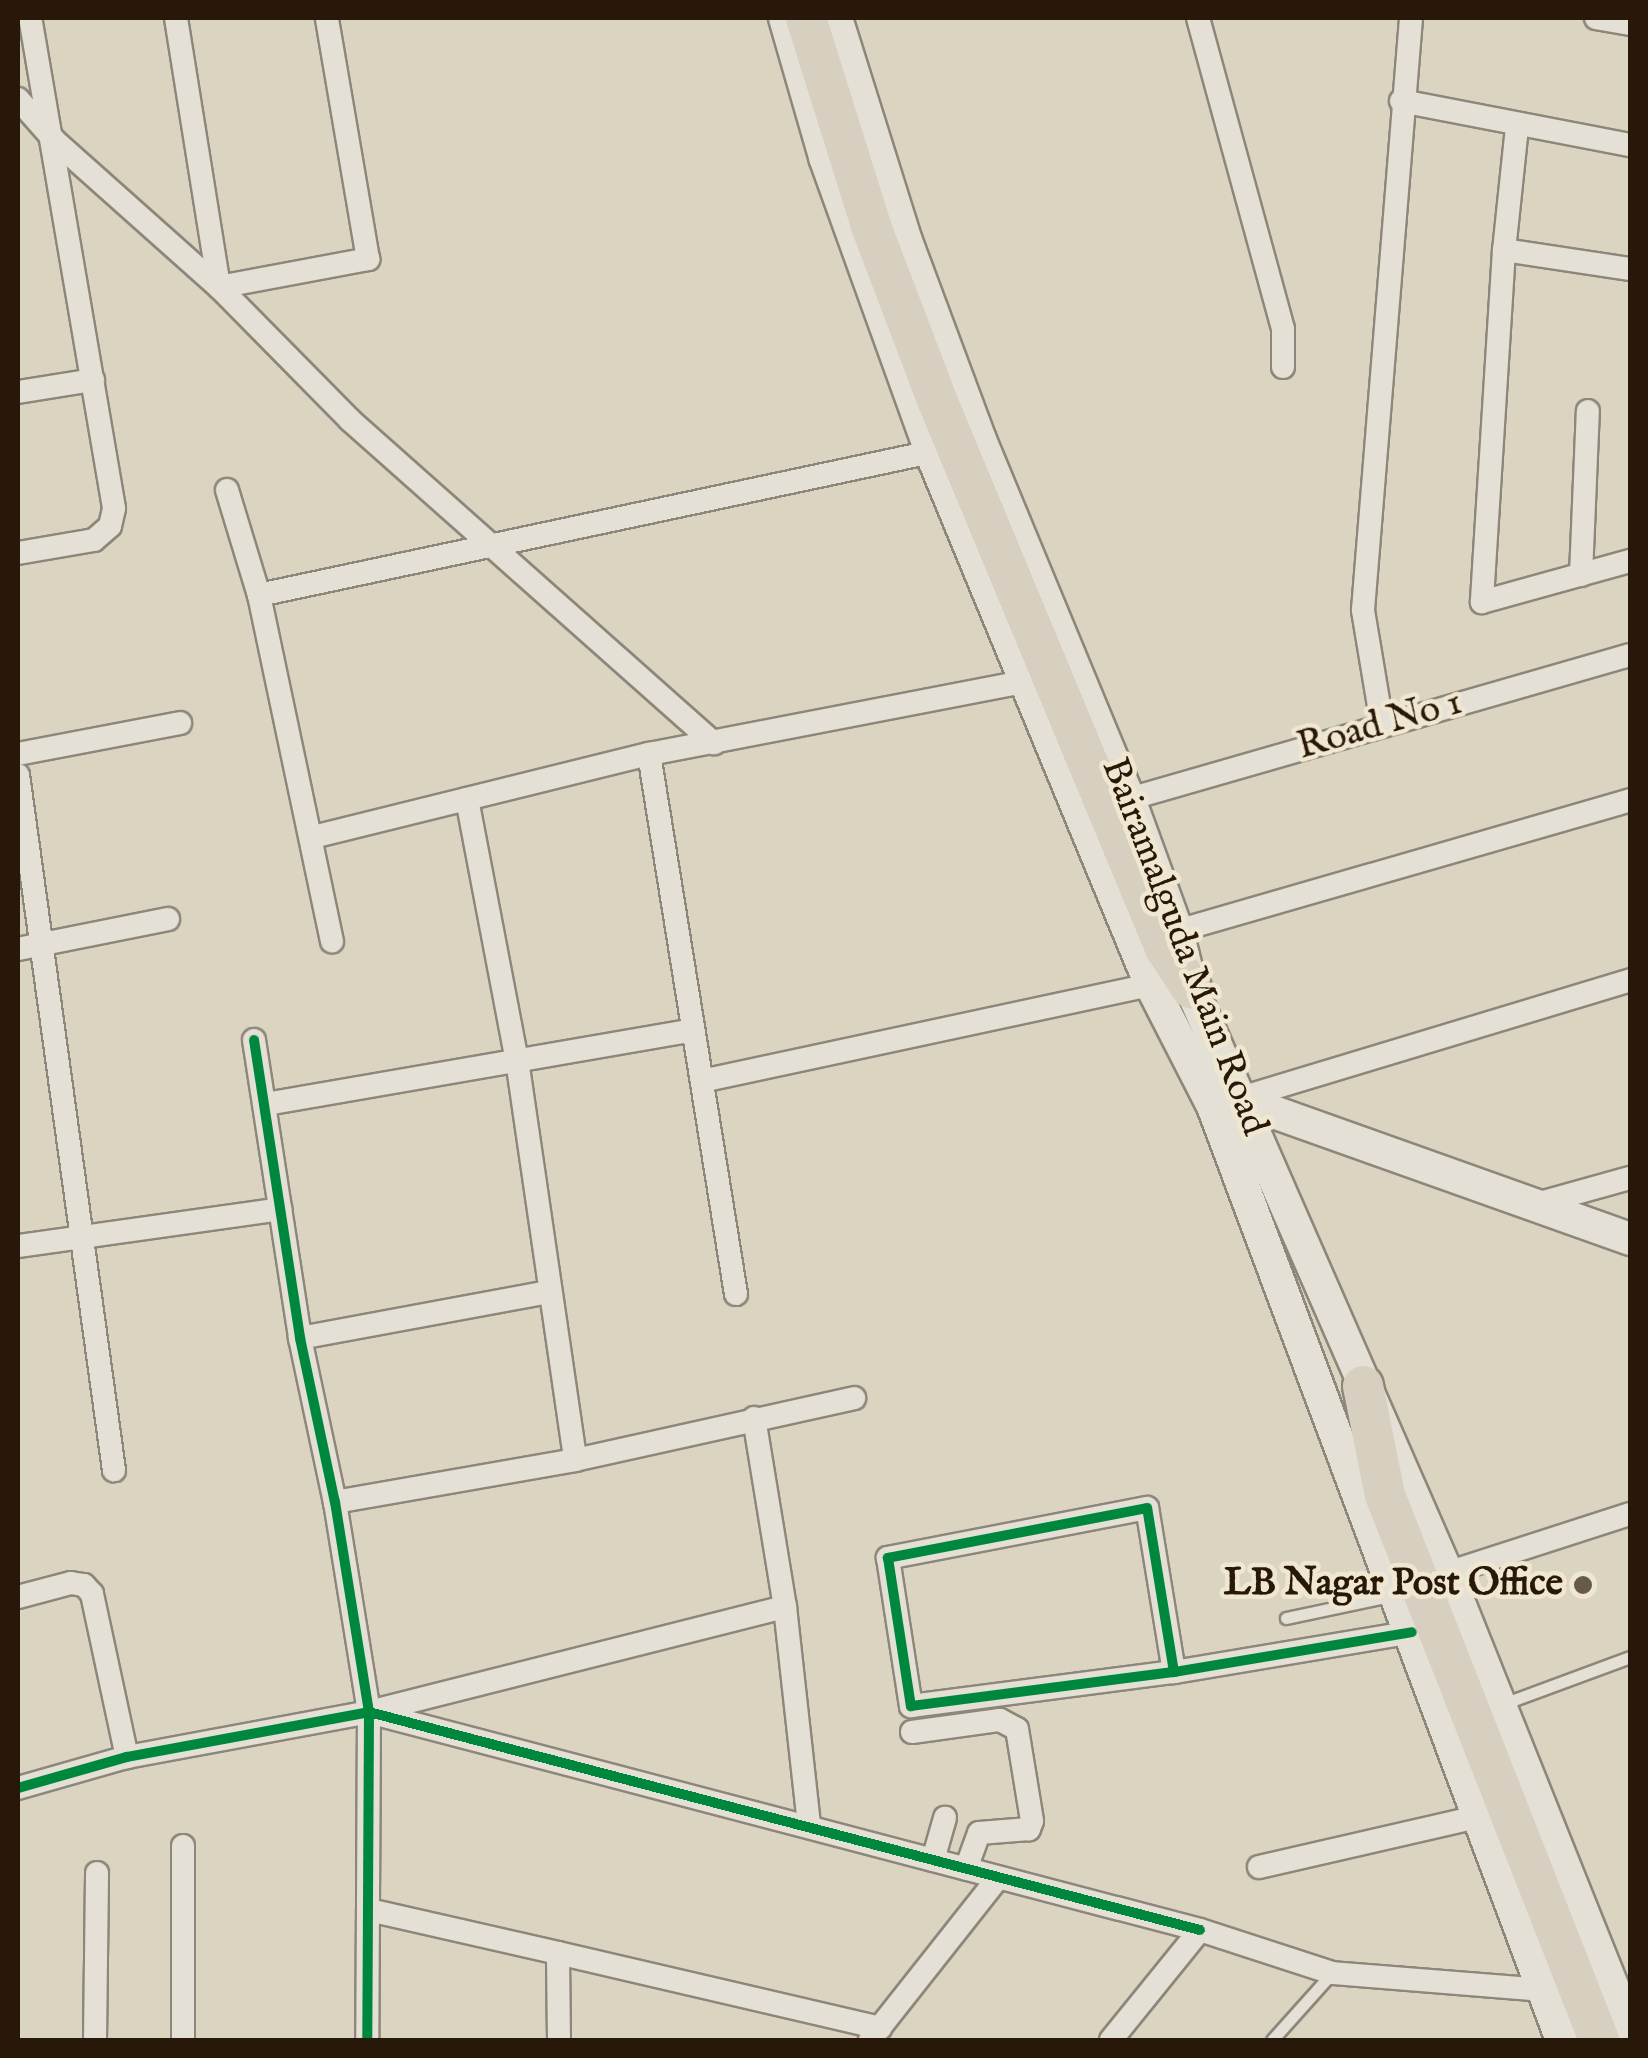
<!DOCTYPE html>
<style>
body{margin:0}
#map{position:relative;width:1648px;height:2058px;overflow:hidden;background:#dbd4c0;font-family:"IM FELL English",serif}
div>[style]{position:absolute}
.roads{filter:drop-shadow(2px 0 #8d867a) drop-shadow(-2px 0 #8d867a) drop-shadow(0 2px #8d867a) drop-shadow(0 -2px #8d867a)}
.lane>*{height:11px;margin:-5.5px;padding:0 5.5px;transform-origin:5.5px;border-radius:5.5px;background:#e4e0d5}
.street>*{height:22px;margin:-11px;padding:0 11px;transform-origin:11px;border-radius:11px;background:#e4e0d5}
.secondary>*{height:32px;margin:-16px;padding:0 16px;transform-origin:16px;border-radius:16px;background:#e4e0d5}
.highway>*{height:40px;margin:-20px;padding:0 20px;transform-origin:20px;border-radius:20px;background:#d7d0c1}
.cycleway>*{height:10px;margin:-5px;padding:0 5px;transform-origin:5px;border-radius:5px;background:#00873e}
.dots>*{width:28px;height:28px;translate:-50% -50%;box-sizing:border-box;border:5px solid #efe7cf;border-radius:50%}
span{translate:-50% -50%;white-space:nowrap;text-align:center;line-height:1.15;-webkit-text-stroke:9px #efe7cf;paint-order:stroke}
.street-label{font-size:38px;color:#28180a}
.poi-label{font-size:38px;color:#28180a;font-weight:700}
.right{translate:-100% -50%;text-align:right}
.frame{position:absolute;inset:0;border:20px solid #28180a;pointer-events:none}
</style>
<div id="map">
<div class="roads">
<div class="lane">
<i style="left:1286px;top:1618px;width:111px;rotate:-11.9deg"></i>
<i style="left:1503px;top:1704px;width:135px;rotate:-20.3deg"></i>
<i style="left:1272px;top:2040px;width:90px;rotate:-48.2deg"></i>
</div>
<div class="street">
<i style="left:176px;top:18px;width:272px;rotate:80.9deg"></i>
<i style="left:219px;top:287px;width:152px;rotate:-10.6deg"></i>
<i style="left:368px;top:259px;width:244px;rotate:-99.7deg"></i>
<i style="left:1198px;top:18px;width:322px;rotate:74.7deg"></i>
<i style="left:1283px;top:329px;width:38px;rotate:90deg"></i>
<i style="left:1596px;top:18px;width:35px;rotate:10deg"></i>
<i style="left:18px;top:99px;width:56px;rotate:48.6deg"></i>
<i style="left:55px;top:141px;width:220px;rotate:41.7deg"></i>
<i style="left:219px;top:287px;width:187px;rotate:45.4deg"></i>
<i style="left:350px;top:420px;width:487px;rotate:41.6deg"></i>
<i style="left:1401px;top:101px;width:233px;rotate:10.9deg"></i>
<i style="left:1517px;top:127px;width:124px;rotate:96deg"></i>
<i style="left:1504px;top:250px;width:353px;rotate:93.6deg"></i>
<i style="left:1482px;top:602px;width:154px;rotate:-15.5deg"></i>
<i style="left:1504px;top:250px;width:127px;rotate:8.6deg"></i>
<i style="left:18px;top:392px;width:76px;rotate:-9.1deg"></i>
<i style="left:227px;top:490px;width:110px;rotate:73.1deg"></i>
<i style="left:259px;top:595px;width:354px;rotate:78.1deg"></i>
<i style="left:18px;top:553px;width:77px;rotate:-9.7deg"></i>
<i style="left:94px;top:540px;width:21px;rotate:-41deg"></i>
<i style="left:110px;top:526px;width:18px;rotate:-77deg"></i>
<i style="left:114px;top:508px;width:497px;rotate:-99.7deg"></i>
<i style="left:1581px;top:575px;width:164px;rotate:-87.6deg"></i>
<i style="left:259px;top:595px;width:687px;rotate:-12.01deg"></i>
<i style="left:1382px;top:724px;width:116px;rotate:-99.5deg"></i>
<i style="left:1363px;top:610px;width:594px;rotate:-85.36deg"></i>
<i style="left:18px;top:754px;width:165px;rotate:-10.8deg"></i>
<i style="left:649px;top:754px;width:547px;rotate:80.85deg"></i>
<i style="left:18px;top:775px;width:702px;rotate:82.14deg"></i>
<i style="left:467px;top:799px;width:266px;rotate:79.2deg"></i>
<i style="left:517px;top:1060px;width:404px;rotate:81.7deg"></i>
<i style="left:1129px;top:799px;width:521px;rotate:-16.04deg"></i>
<i style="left:313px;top:837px;width:346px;rotate:-13.9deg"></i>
<i style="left:649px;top:754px;width:381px;rotate:-10.9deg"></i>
<i style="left:1177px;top:931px;width:472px;rotate:-16.1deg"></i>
<i style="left:18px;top:949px;width:153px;rotate:-11.3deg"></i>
<i style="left:254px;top:1040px;width:302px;rotate:81.2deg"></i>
<i style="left:300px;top:1338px;width:168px;rotate:78deg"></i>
<i style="left:335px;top:1502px;width:213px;rotate:80.8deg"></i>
<i style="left:369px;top:1712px;width:328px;rotate:90.3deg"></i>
<i style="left:702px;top:1081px;width:459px;rotate:-12.1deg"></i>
<i style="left:1237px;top:1099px;width:411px;rotate:-16.8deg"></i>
<i style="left:266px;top:1104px;width:433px;rotate:-9.8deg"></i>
<i style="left:1533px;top:1205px;width:101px;rotate:-15.6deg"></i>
<i style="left:18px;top:1246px;width:265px;rotate:-8deg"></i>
<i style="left:300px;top:1338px;width:252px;rotate:-10.5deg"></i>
<i style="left:754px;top:1418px;width:192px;rotate:80.7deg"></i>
<i style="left:785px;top:1607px;width:218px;rotate:83.7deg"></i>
<i style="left:335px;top:1502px;width:244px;rotate:-9.9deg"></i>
<i style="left:575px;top:1460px;width:286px;rotate:-12.5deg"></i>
<i style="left:1447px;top:1573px;width:192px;rotate:-17.9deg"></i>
<i style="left:18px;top:1597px;width:55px;rotate:-14.8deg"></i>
<i style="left:71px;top:1583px;width:13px;rotate:9deg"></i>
<i style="left:84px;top:1585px;width:12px;rotate:48deg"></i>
<i style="left:92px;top:1594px;width:167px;rotate:77.9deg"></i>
<i style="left:1174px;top:1672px;width:166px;rotate:-99.3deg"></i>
<i style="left:1147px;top:1508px;width:264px;rotate:169.1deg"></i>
<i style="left:888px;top:1558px;width:150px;rotate:81.2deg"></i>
<i style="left:911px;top:1706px;width:265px;rotate:-7.4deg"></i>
<i style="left:1174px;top:1672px;width:241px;rotate:-9.5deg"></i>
<i style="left:373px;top:1711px;width:425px;rotate:-14.2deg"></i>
<i style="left:912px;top:1732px;width:89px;rotate:-7.8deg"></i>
<i style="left:1000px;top:1720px;width:19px;rotate:28deg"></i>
<i style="left:1017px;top:1729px;width:93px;rotate:80.7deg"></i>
<i style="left:1032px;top:1821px;width:9px;rotate:111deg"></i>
<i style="left:1029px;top:1829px;width:50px;rotate:175.4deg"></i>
<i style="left:979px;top:1833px;width:38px;rotate:110deg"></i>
<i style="left:18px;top:1788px;width:113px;rotate:-15.9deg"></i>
<i style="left:127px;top:1757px;width:246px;rotate:-10.5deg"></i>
<i style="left:369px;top:1712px;width:859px;rotate:14.7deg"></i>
<i style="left:183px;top:1846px;width:194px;rotate:90deg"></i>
<i style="left:933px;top:1860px;width:44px;rotate:-74.1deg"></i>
<i style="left:1259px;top:1867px;width:225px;rotate:-12.9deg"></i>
<i style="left:369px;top:1910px;width:194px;rotate:12.8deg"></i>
<i style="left:95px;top:2040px;width:167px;rotate:-89.3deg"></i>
<i style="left:559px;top:2040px;width:87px;rotate:-90.7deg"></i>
<i style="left:558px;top:1953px;width:331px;rotate:13.1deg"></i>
<i style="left:870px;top:2040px;width:206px;rotate:-51.7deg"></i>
<i style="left:1111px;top:2040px;width:141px;rotate:-51deg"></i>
<i style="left:1200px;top:1930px;width:139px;rotate:18deg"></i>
<i style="left:1332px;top:1973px;width:211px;rotate:4.6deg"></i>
</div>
<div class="secondary">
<i style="left:785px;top:18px;width:145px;rotate:73.9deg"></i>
<i style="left:825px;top:157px;width:313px;rotate:70.2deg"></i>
<i style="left:931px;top:452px;width:577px;rotate:67.57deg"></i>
<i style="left:1151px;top:985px;width:136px;rotate:62.9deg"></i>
<i style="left:1213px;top:1106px;width:997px;rotate:69.51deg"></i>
<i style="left:836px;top:18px;width:234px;rotate:72.6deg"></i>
<i style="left:906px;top:241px;width:212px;rotate:69.6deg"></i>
<i style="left:980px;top:440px;width:389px;rotate:67.5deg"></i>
<i style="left:1129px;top:799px;width:140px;rotate:70deg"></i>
<i style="left:1177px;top:931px;width:59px;rotate:76.2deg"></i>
<i style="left:1191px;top:988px;width:639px;rotate:66.37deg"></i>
<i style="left:1447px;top:1573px;width:493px;rotate:68.2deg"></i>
<i style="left:1237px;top:1099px;width:417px;rotate:19.6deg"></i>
</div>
<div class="highway">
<i style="left:806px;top:18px;width:218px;rotate:72.6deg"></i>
<i style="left:871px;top:226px;width:186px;rotate:69.2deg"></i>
<i style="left:937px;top:400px;width:594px;rotate:67.41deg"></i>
<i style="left:1165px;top:948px;width:48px;rotate:57deg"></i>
<i style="left:1363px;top:1386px;width:111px;rotate:78.6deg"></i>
<i style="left:1385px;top:1495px;width:586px;rotate:68.56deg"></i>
</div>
</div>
<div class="cycleway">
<i style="left:254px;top:1040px;width:302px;rotate:81.2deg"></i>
<i style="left:300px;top:1338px;width:168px;rotate:78deg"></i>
<i style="left:335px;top:1502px;width:213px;rotate:80.8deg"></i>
<i style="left:369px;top:1712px;width:328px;rotate:90.3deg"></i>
<i style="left:1174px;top:1672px;width:166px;rotate:-99.3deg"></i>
<i style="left:1147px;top:1508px;width:264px;rotate:169.1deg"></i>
<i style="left:888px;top:1558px;width:150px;rotate:81.2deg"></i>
<i style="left:911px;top:1706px;width:265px;rotate:-7.4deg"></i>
<i style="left:1174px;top:1672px;width:241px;rotate:-9.5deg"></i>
<i style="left:18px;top:1788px;width:113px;rotate:-15.9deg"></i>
<i style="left:127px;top:1757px;width:246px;rotate:-10.5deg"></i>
<i style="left:369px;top:1712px;width:859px;rotate:14.7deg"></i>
</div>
<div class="dots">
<i style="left:1583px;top:1585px;background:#675a4a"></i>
</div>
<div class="street-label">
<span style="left:1380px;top:726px;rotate:-16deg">Road No 1</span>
<span style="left:1183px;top:947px;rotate:69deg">Bairamalguda Main Road</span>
</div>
<div class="poi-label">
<span class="right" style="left:1563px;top:1585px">LB Nagar Post Office</span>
</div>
<div class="frame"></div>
</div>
